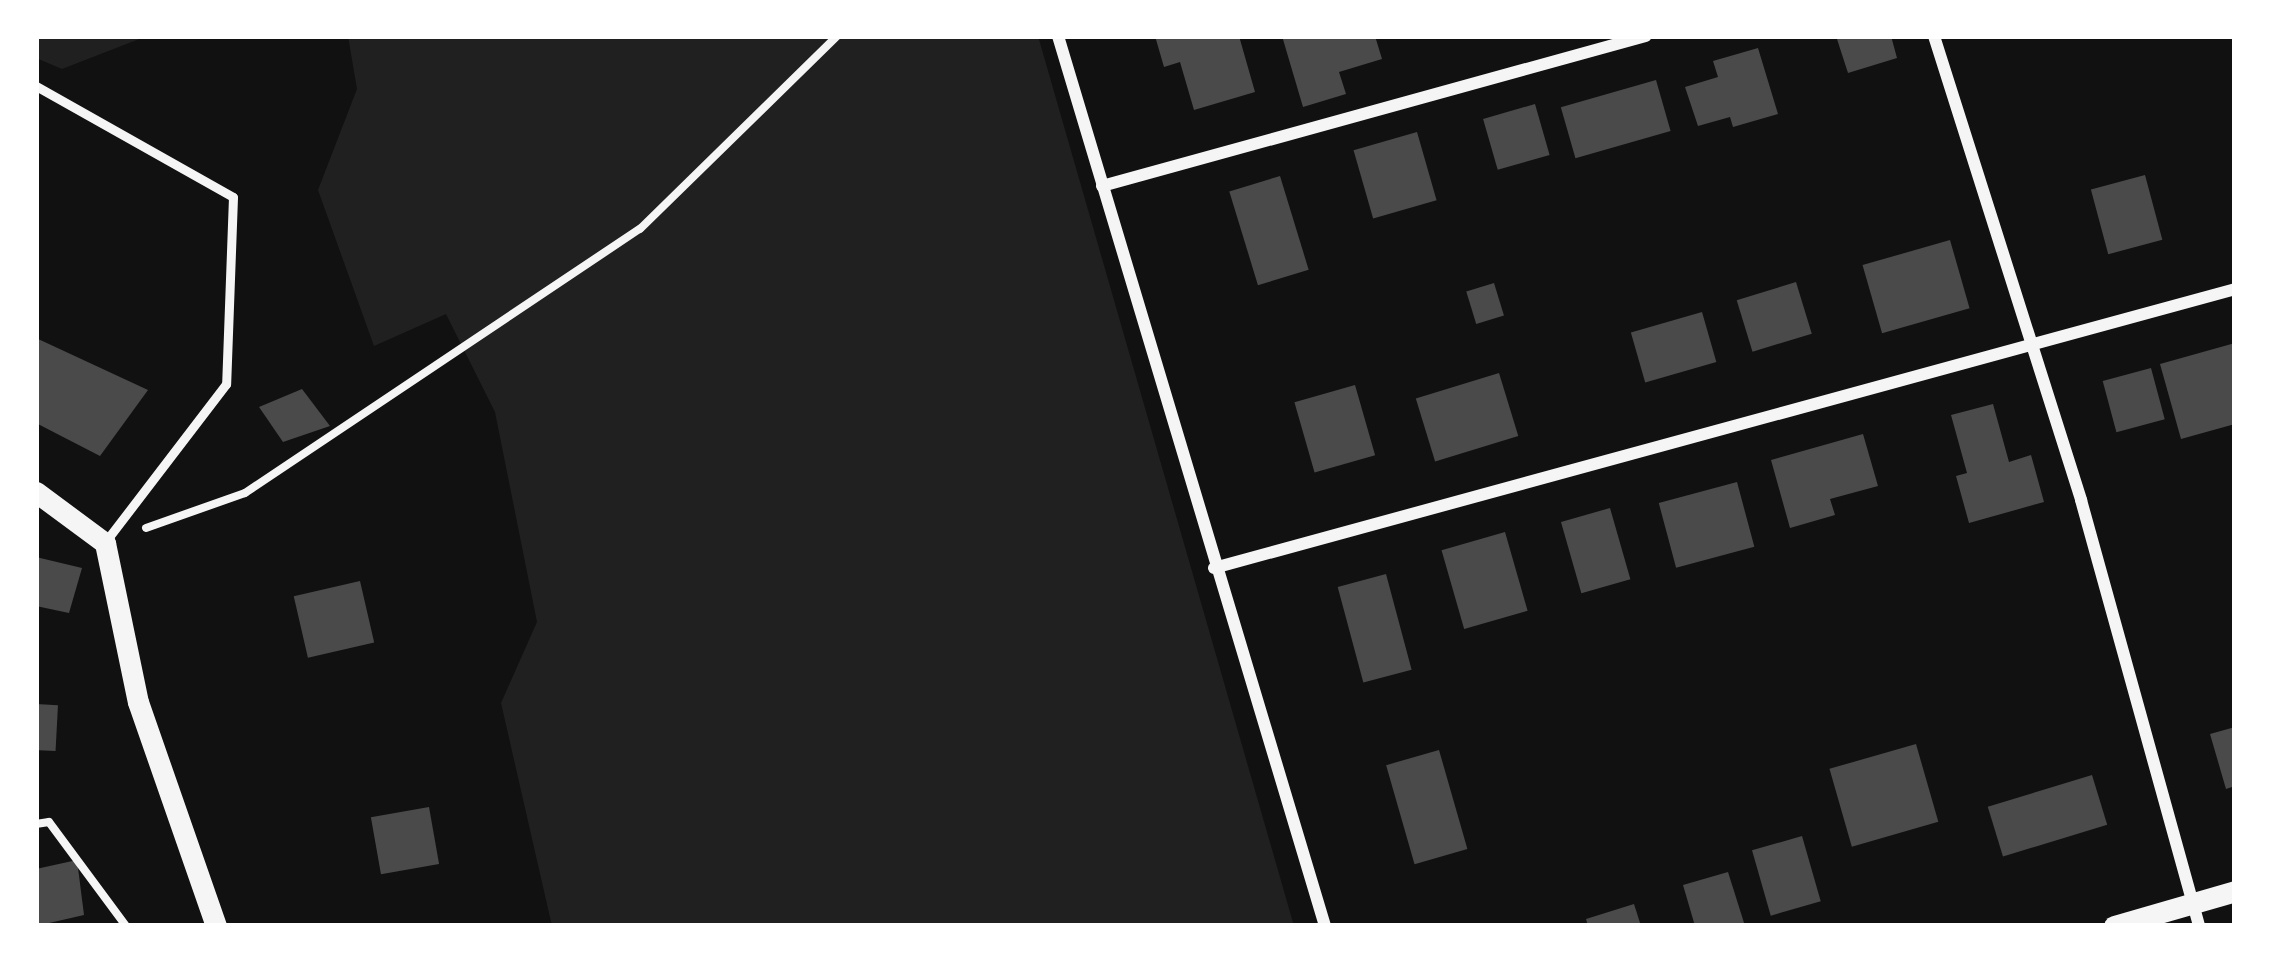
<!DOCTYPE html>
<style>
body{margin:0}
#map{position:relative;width:2271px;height:962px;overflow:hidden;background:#111;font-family:"Open Sans",sans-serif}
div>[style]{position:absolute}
.green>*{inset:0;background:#202020}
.building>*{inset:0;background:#4a4a4a;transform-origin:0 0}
.path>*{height:8px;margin:-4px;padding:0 4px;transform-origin:4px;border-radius:4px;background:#f5f5f5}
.service>*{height:9px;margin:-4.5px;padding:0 4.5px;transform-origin:4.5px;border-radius:4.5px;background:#f5f5f5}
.minor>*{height:12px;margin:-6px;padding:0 6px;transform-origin:6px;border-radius:6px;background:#f5f5f5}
.tertiary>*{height:21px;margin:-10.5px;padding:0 10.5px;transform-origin:10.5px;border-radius:10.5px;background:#f5f5f5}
span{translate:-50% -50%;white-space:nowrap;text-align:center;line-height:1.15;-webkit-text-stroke:10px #fff;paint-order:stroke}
.frame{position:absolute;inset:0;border:39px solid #fff;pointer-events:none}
</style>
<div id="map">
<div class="green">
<i style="clip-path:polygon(36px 36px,147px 36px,62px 69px,36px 58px)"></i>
<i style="clip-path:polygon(348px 36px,1038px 36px,1294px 926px,552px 926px,501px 703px,537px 622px,495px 412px,446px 314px,374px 346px,318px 190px,357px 89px)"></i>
</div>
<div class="building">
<i style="clip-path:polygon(1155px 36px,1239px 36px,1255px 92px,1194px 110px,1180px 62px,1164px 67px)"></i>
<i style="clip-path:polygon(1282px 36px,1375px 36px,1382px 59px,1339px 72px,1346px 94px,1303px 107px)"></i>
<i style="clip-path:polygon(1836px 36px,1891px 36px,1897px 58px,1848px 73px)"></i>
<i style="clip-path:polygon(1758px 48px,1778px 114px,1733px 127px,1730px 117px,1698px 126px,1685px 87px,1718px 77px,1713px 61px)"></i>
<i style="left:1656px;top:80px;width:53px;height:99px;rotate:74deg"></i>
<i style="left:1535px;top:104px;width:53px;height:54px;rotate:74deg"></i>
<i style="left:1417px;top:132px;width:71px;height:66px;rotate:74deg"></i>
<i style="left:2145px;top:175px;width:67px;height:56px;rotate:75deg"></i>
<i style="left:1280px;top:176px;width:98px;height:53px;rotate:73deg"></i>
<i style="left:1950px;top:240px;width:71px;height:91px;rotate:74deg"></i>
<i style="left:1796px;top:282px;width:54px;height:62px;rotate:73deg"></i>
<i style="left:1494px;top:283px;width:34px;height:29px;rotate:73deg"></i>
<i style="left:1702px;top:312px;width:52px;height:74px;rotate:74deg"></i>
<i style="clip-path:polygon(36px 338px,148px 390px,100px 456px,36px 423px)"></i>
<i style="clip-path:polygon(2235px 343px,2235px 424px,2181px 439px,2160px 364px)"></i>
<i style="left:2151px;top:368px;width:53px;height:50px;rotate:75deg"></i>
<i style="left:1499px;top:373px;width:66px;height:87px;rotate:73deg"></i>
<i style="left:1355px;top:385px;width:73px;height:63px;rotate:74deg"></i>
<i style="clip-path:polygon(302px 389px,330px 426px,283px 442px,259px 407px)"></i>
<i style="clip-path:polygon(1993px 404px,2009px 462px,2031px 455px,2044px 502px,1969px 523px,1956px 476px,1967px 473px,1951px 415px)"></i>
<i style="clip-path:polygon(1863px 434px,1878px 486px,1830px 499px,1835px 515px,1790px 528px,1771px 460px)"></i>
<i style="left:1737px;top:482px;width:67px;height:81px;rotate:75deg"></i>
<i style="left:1610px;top:508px;width:74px;height:51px;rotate:74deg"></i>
<i style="left:1505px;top:532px;width:82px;height:66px;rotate:74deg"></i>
<i style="clip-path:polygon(36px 557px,82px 568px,69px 613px,36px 606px)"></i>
<i style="left:1386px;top:574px;width:99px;height:50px;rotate:75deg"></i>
<i style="left:360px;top:581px;width:63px;height:68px;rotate:77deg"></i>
<i style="left:36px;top:704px;width:22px;height:46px;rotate:3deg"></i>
<i style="clip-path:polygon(2235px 727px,2235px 786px,2226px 789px,2210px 734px)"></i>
<i style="left:1916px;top:744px;width:81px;height:90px;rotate:74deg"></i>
<i style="left:1439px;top:750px;width:103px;height:55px;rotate:74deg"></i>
<i style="left:2092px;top:775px;width:52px;height:109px;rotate:73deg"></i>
<i style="left:429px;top:807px;width:58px;height:59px;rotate:80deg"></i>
<i style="left:1802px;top:836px;width:68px;height:52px;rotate:74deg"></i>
<i style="clip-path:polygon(77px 860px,84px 915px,36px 926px,36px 869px)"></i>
<i style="clip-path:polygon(1728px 872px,1745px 926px,1695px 926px,1683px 885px)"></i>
<i style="clip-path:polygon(1634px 904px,1641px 926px,1588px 926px,1586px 919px)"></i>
</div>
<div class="path">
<i style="left:146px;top:528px;width:105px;rotate:-19.5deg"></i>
<i style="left:245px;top:493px;width:475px;rotate:-33.8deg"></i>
<i style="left:640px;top:229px;width:276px;rotate:-44.4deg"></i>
<i style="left:36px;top:824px;width:13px;rotate:-9deg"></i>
<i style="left:49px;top:822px;width:129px;rotate:53.5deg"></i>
</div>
<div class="service">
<i style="left:36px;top:86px;width:226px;rotate:29.4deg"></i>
<i style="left:233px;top:197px;width:187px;rotate:92.1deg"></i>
<i style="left:226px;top:384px;width:199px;rotate:127.4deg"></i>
</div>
<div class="minor">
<i style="left:1058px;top:36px;width:929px;rotate:73.3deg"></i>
<i style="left:1934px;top:36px;width:487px;rotate:72.4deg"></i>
<i style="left:2081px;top:500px;width:442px;rotate:74.5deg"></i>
<i style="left:1102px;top:186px;width:564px;rotate:-15.42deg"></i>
<i style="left:1214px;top:568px;width:1058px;rotate:-15.28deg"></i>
</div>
<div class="tertiary">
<i style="left:36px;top:492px;width:86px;rotate:36.5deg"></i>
<i style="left:105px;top:543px;width:162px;rotate:78.3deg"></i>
<i style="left:138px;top:702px;width:237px;rotate:70.8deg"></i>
<i style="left:2114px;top:926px;width:126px;rotate:-16.1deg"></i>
</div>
<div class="frame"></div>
</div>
